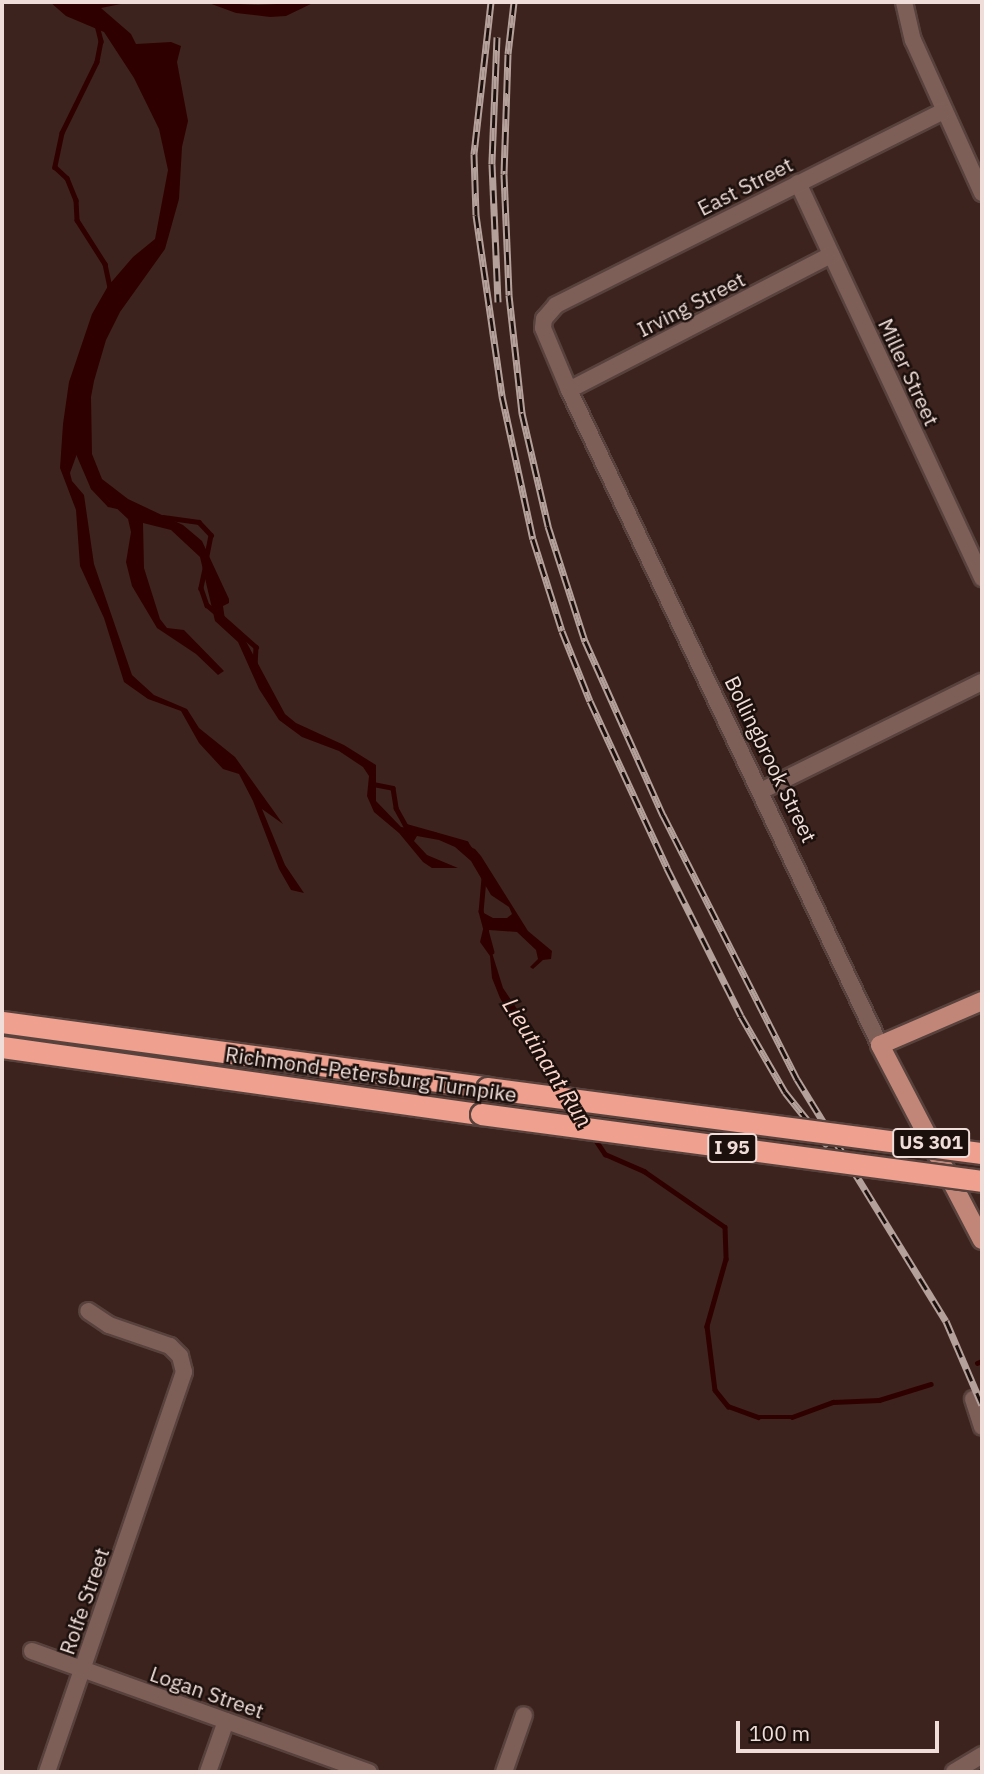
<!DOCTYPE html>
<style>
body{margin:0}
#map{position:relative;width:984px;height:1774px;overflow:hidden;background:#3d231d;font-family:"IBM Plex Sans",sans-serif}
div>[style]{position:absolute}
.water>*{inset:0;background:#2f0000}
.stream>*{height:4.5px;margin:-2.25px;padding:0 2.25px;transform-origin:2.25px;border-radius:2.25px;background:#2f0000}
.roads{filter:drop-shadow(2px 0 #58423d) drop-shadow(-2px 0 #58423d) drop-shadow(0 2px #58423d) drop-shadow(0 -2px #58423d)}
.minor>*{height:16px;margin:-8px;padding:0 8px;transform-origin:8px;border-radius:8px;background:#7e5f58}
.major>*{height:18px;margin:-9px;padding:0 9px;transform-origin:9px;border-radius:9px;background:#c28678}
.highway>*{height:21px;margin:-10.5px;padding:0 10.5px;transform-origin:10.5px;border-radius:10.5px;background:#efa08e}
.rail>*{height:7px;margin-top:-3.5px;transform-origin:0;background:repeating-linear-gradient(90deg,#1c100d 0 13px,#b5a19c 0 26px);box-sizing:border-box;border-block:2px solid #b5a19c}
.bridges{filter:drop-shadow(2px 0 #58423d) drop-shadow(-2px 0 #58423d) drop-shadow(0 2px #58423d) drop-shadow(0 -2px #58423d)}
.highway-bridge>*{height:21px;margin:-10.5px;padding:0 10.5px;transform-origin:10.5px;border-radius:10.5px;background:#efa08e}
span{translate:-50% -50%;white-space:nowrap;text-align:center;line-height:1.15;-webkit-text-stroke:5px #1c100d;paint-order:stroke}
.shield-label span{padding:2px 5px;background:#1c100d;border:2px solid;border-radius:5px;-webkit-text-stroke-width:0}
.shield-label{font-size:19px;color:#efddd9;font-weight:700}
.street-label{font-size:21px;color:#efddd9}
.water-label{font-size:23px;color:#fbd6cc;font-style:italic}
.frame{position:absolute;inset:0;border:4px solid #efddd9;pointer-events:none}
.scale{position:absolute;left:736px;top:1721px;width:203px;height:32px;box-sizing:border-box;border:4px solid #efddd9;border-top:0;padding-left:9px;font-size:21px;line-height:24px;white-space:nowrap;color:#efddd9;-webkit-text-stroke:5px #1c100d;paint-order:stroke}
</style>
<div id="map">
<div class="water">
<i style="clip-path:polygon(50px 2px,131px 2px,101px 8px,131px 34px,136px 44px,171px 42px,181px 46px,177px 62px,188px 121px,182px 147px,179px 199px,165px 249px,120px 312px,106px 340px,94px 381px,91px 397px,92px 454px,102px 479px,128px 499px,183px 525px,202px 541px,229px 599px,229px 603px,223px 606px,225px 620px,241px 632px,285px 714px,296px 723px,344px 745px,376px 765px,376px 801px,401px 827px,435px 832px,475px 849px,481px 856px,528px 931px,552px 951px,551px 959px,543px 960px,533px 969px,530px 967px,538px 959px,536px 950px,517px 932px,489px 930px,488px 940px,503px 988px,534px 1034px,546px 1064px,537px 1062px,500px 998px,492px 978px,490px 956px,480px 942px,485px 921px,482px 912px,493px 918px,507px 918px,512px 914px,509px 907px,491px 895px,471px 861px,455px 847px,439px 840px,417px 836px,414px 841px,427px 855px,458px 868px,432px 868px,423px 862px,399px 833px,374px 812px,367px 796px,369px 776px,363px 767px,339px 751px,302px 737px,279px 720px,259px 689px,238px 642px,215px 621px,200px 557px,171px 530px,143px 523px,144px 568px,160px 619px,167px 628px,184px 630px,224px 671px,218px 675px,196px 654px,157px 628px,132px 586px,126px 562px,131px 532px,128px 519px,96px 489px,78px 451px,70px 473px,72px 481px,84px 495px,94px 564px,132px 675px,154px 695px,187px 709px,199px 728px,235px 757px,283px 824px,262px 809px,285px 865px,304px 893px,291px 890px,279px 869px,253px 801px,239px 774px,223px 769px,199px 743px,181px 711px,148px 699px,124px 682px,104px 618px,80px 566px,76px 510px,60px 468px,63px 424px,69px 382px,92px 314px,108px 286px,133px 257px,155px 239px,168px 170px,159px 129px,134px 78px,104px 32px,66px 16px)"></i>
<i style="clip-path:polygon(206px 2px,258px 5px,315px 2px,286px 16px,270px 17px,236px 13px)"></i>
</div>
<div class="stream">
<i style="left:96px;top:21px;width:21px;rotate:76deg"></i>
<i style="left:101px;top:41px;width:21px;rotate:101deg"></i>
<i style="left:97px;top:62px;width:79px;rotate:116.2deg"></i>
<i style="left:62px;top:133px;width:35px;rotate:102deg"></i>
<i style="left:55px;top:167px;width:16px;rotate:43deg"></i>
<i style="left:67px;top:178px;width:24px;rotate:68deg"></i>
<i style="left:76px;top:200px;width:20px;rotate:87deg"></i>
<i style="left:77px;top:220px;width:52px;rotate:57.5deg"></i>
<i style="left:105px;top:264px;width:24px;rotate:78deg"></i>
<i style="left:77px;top:450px;width:40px;rotate:66.6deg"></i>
<i style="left:93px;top:487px;width:23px;rotate:47deg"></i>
<i style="left:109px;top:504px;width:8px;rotate:14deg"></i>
<i style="left:163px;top:517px;width:36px;rotate:8deg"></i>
<i style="left:199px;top:522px;width:18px;rotate:47deg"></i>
<i style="left:211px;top:535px;width:21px;rotate:101deg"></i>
<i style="left:206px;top:564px;width:25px;rotate:102deg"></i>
<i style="left:201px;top:588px;width:18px;rotate:71deg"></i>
<i style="left:207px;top:605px;width:9px;rotate:41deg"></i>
<i style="left:221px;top:616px;width:47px;rotate:41.5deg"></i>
<i style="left:256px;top:647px;width:18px;rotate:93deg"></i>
<i style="left:373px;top:784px;width:20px;rotate:11deg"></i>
<i style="left:393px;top:788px;width:20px;rotate:81deg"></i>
<i style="left:396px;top:808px;width:21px;rotate:61deg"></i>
<i style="left:406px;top:826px;width:62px;rotate:15.8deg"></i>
<i style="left:466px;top:843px;width:11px;rotate:56deg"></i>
<i style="left:484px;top:878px;width:33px;rotate:95deg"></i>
<i style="left:481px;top:911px;width:42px;rotate:75deg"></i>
<i style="left:542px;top:1061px;width:37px;rotate:55deg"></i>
<i style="left:593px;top:1136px;width:22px;rotate:56deg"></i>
<i style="left:605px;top:1154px;width:43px;rotate:23.6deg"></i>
<i style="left:644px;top:1171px;width:98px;rotate:34.7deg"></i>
<i style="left:725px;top:1227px;width:32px;rotate:88deg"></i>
<i style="left:726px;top:1259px;width:70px;rotate:105.8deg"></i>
<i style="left:707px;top:1326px;width:64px;rotate:82.9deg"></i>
<i style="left:715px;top:1390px;width:21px;rotate:51deg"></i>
<i style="left:728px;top:1406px;width:32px;rotate:20deg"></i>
<i style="left:758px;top:1417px;width:34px"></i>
<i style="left:792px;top:1417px;width:44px;rotate:-20.1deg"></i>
<i style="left:833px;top:1402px;width:46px;rotate:-2.5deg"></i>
<i style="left:879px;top:1400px;width:54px;rotate:-17.1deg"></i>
<i style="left:977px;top:1363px;width:5px;rotate:-22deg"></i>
</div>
<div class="roads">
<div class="minor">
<i style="left:904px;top:2px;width:39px;rotate:77deg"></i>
<i style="left:913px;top:40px;width:168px;rotate:65.7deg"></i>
<i style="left:798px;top:183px;width:436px;rotate:65deg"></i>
<i style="left:569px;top:390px;width:295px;rotate:-27.3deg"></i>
<i style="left:761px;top:791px;width:246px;rotate:-26.3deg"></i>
<i style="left:880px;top:1045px;width:725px;rotate:-115.4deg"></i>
<i style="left:569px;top:390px;width:67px;rotate:-112.8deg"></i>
<i style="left:543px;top:328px;width:9px;rotate:-84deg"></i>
<i style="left:544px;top:319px;width:18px;rotate:-49deg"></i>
<i style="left:556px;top:305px;width:433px;rotate:-26.6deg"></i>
<i style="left:973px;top:1399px;width:29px;rotate:72deg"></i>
<i style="left:32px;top:1651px;width:358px;rotate:19.8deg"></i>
<i style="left:47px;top:1772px;width:423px;rotate:-71.1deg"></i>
<i style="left:184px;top:1372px;width:16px;rotate:-104deg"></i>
<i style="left:180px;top:1356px;width:14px;rotate:-135deg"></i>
<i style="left:170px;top:1346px;width:65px;rotate:-161deg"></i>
<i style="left:109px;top:1325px;width:25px;rotate:-146deg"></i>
<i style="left:208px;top:1772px;width:54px;rotate:-70.6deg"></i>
<i style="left:504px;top:1772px;width:60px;rotate:-70.7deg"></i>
<i style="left:954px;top:1772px;width:33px;rotate:-31deg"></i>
</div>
<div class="major">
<i style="left:982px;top:1001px;width:111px;rotate:156.7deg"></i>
<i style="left:880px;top:1045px;width:220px;rotate:62.4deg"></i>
</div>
<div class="highway">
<i style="left:2px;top:1022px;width:489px;rotate:7.7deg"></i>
<i style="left:2px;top:1047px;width:484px;rotate:8deg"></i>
</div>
</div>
<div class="rail">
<i style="left:491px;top:2px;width:153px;rotate:96.4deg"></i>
<i style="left:474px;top:154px;width:61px;rotate:88.1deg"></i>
<i style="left:476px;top:215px;width:183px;rotate:81.8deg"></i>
<i style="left:502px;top:396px;width:146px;rotate:77.8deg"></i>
<i style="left:533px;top:539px;width:96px;rotate:72.5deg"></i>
<i style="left:562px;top:631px;width:75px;rotate:68.2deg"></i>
<i style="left:590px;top:701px;width:184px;rotate:65.2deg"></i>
<i style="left:667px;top:868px;width:165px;rotate:63.4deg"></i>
<i style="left:741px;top:1016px;width:88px;rotate:59.9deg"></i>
<i style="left:785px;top:1092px;width:69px;rotate:51.5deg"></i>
<i style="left:514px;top:2px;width:52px;rotate:96.6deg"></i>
<i style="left:508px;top:54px;width:120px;rotate:91.9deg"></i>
<i style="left:504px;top:174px;width:121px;rotate:87.6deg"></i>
<i style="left:509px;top:295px;width:119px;rotate:83.7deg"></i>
<i style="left:522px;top:413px;width:116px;rotate:77deg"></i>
<i style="left:548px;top:526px;width:121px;rotate:72.2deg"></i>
<i style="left:585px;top:641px;width:191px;rotate:65.9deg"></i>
<i style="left:663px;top:815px;width:296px;rotate:63.1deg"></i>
<i style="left:797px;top:1079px;width:284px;rotate:58.4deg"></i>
<i style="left:946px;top:1321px;width:91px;rotate:66.8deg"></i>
<i style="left:497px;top:37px;width:127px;rotate:92.3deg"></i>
<i style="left:492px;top:164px;width:138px;rotate:87.5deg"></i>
</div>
<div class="bridges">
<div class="highway-bridge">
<i style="left:487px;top:1088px;width:499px;rotate:7.5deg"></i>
<i style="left:481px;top:1114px;width:505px;rotate:7.62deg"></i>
</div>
</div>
<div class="shield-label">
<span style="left:931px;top:1143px">US 301</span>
<span style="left:732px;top:1148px">I 95</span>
</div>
<div class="street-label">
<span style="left:745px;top:186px;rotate:-27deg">East Street</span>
<span style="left:691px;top:304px;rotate:-27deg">Irving Street</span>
<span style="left:909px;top:372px;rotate:65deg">Miller Street</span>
<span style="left:771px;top:759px;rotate:64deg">Bollingbrook Street</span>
<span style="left:371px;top:1074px;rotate:8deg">Richmond-Petersburg Turnpike</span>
<span style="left:84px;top:1601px;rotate:-71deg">Rolfe Street</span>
<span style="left:207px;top:1692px;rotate:19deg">Logan Street</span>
</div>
<div class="water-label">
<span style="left:548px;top:1062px;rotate:58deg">Lieutinant Run</span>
</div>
<div class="frame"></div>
<div class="scale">100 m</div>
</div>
